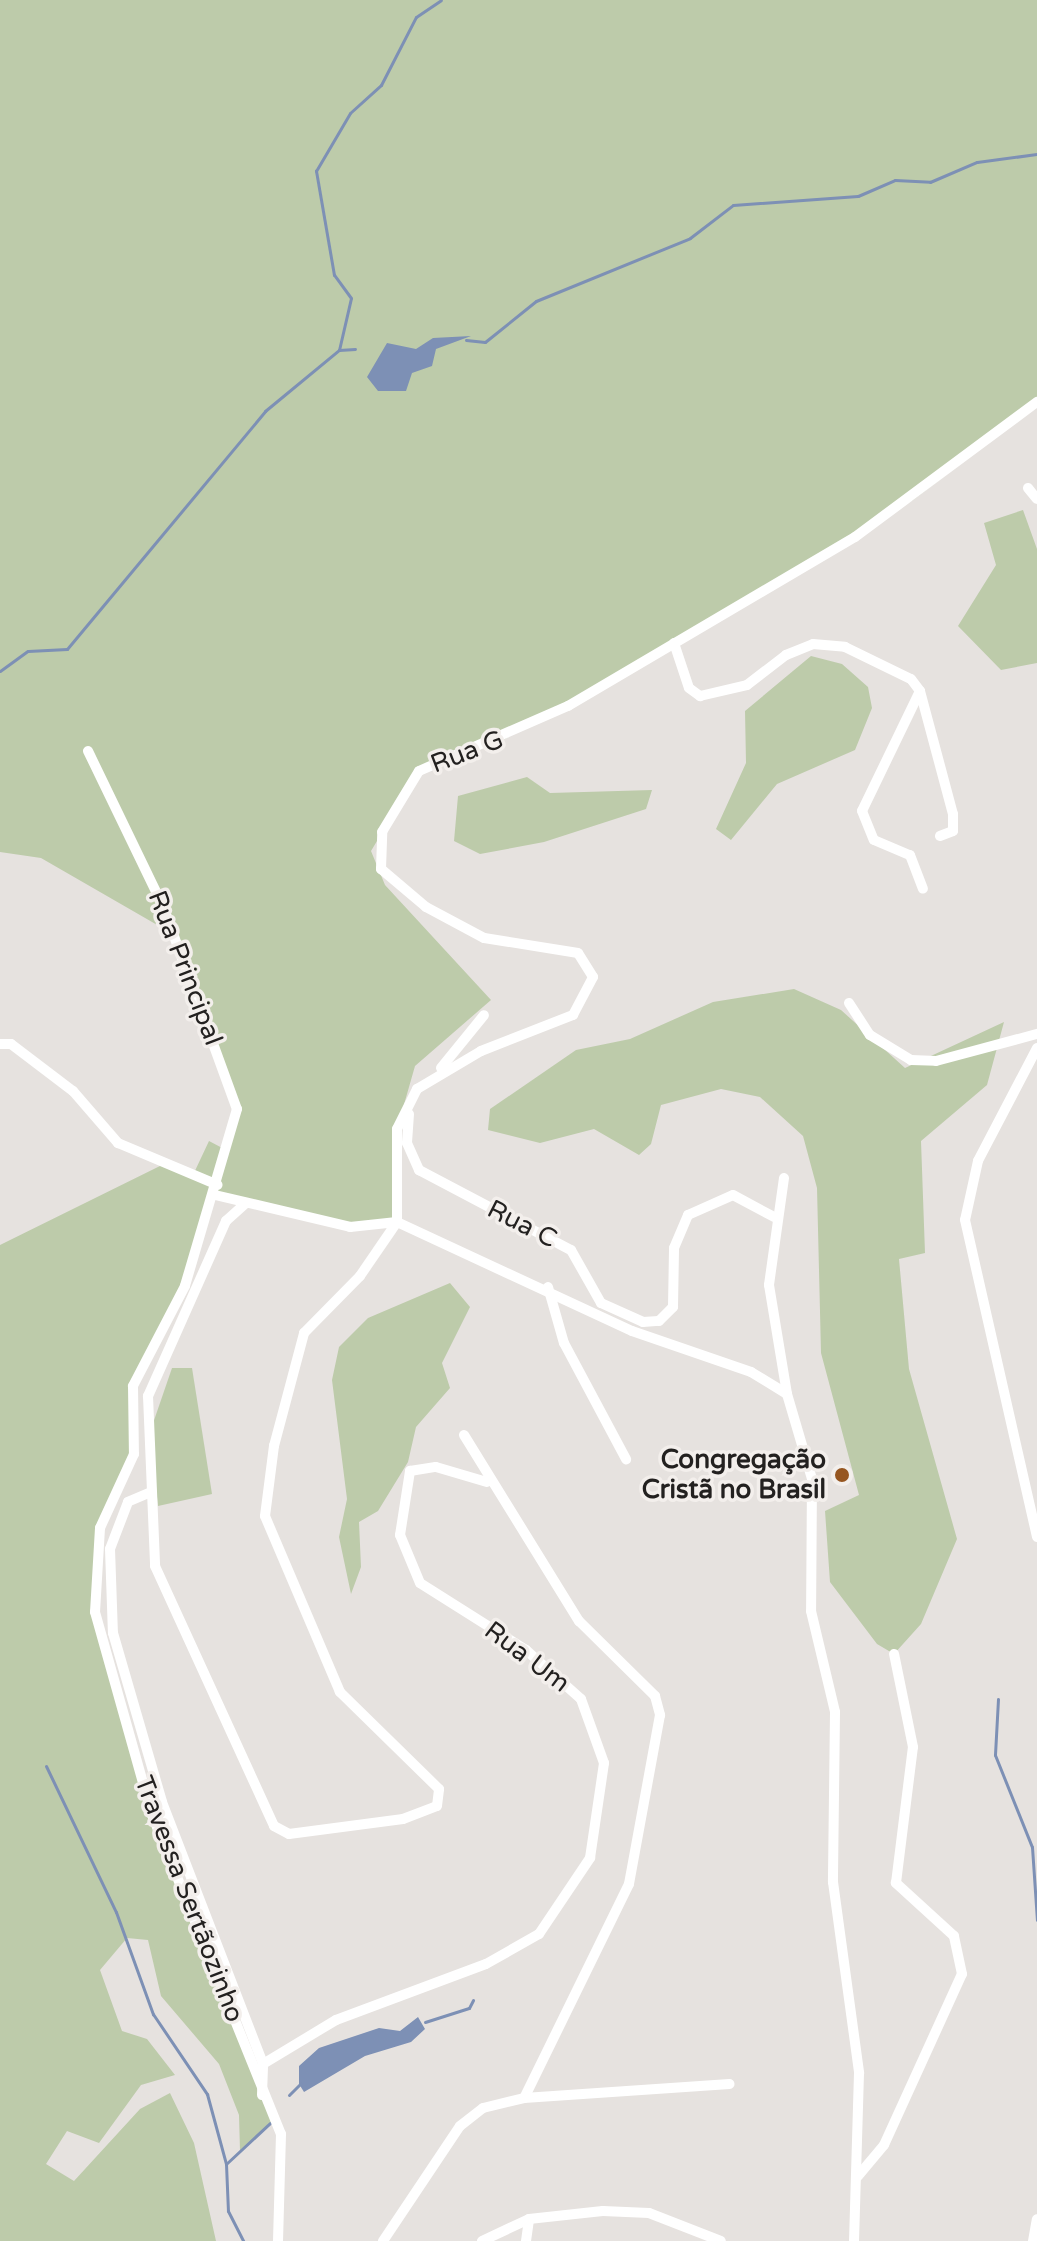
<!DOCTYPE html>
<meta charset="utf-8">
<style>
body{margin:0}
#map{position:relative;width:1037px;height:2241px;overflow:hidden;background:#e6e2df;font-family:"Varela Round",sans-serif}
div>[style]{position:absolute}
.green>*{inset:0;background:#bdcbaa}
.water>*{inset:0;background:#7d90b5}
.stream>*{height:3px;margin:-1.5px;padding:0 1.5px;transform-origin:1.5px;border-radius:1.5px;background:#7d90b5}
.street>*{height:10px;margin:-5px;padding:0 5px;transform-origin:5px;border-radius:5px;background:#fff}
.dots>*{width:22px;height:22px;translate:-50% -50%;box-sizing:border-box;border:4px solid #f3efec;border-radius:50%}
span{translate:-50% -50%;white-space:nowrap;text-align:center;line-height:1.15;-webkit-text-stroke:7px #f3efec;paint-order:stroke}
.street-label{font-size:26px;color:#232120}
.poi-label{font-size:26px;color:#232120;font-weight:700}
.right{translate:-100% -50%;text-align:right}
</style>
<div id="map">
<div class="green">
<i style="clip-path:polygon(0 0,1037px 0,1037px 406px,913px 500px,503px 740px,419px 771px,371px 851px,385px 885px,491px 1000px,415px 1066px,397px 1129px,397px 1222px,350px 1227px,215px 1195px,185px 1286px,133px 1386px,134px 1454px,100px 1528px,95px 1612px,152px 1815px,276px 2120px,240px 2151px,239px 2115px,219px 2064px,161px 1996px,148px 1940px,127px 1938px,100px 1970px,122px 2031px,147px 2039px,175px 2075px,141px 2085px,99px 2143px,67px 2131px,46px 2164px,74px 2181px,140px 2109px,170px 2093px,194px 2143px,216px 2241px,0 2241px,0 1245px,164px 1164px,193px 1175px,209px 1141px,228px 1151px,237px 1109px,180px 950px,159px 926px,41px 858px,0 852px)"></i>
<i style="clip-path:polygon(1023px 510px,1037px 549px,1037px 663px,1001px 670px,958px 626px,996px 565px,984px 523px)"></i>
<i style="clip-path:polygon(811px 656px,842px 664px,868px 687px,872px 708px,855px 750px,777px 784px,731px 840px,716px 829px,746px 763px,745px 711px)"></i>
<i style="clip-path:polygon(527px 777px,550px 793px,652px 790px,646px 809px,544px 842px,480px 854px,454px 841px,458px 796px)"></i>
<i style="clip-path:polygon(794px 989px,841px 1010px,905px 1068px,1004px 1022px,987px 1085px,921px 1141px,925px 1253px,899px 1259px,909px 1369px,957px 1539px,921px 1624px,894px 1654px,877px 1644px,830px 1582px,825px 1511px,859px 1495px,821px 1353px,817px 1188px,803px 1136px,760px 1097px,721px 1089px,661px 1105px,651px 1144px,639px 1155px,594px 1129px,540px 1143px,488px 1130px,490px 1109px,576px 1050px,630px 1039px,713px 1002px)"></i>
<i style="clip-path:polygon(450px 1283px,470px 1307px,442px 1363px,450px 1388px,416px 1427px,408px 1462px,378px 1511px,359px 1522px,361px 1567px,351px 1594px,339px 1537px,347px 1499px,332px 1380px,339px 1347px,368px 1318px)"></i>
<i style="clip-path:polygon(172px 1368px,192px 1368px,212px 1494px,158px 1506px,150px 1432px)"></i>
</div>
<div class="water">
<i style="clip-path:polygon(471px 336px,436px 349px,432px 366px,412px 373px,406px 391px,378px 391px,367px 377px,387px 343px,416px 349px,433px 338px)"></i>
<i style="clip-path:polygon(418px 2017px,425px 2029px,411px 2042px,365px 2056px,304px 2092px,299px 2084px,299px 2066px,319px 2048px,379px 2028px,400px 2031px)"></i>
</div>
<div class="stream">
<i style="left:466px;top:340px;width:19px;rotate:6deg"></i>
<i style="left:485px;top:342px;width:65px;rotate:-38.8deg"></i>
<i style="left:536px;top:301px;width:166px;rotate:-22.2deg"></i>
<i style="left:690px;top:238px;width:54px;rotate:-37.5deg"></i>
<i style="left:733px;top:205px;width:125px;rotate:-4.1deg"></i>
<i style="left:858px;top:196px;width:40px;rotate:-23.4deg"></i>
<i style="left:895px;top:180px;width:35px;rotate:3deg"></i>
<i style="left:930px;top:182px;width:51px;rotate:-23.1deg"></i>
<i style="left:977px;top:162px;width:61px;rotate:-7.6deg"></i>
<i style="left:339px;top:350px;width:53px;rotate:-77deg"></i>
<i style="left:351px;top:298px;width:29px;rotate:-126deg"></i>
<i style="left:334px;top:275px;width:106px;rotate:-99.8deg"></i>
<i style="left:316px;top:171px;width:67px;rotate:-59.6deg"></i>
<i style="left:350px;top:113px;width:42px;rotate:-42.1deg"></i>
<i style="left:381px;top:85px;width:76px;rotate:-62.8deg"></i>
<i style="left:416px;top:17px;width:30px;rotate:-34deg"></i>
<i style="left:0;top:671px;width:34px;rotate:-36deg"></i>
<i style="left:28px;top:651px;width:39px;rotate:-3deg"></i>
<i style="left:67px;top:649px;width:310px;rotate:-50.2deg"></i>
<i style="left:265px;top:411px;width:96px;rotate:-39.5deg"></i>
<i style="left:339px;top:350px;width:16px;rotate:-4deg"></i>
<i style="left:998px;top:1699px;width:56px;rotate:93.1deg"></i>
<i style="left:995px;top:1755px;width:99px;rotate:68.1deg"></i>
<i style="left:1032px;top:1847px;width:73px;rotate:86.1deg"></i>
<i style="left:46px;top:1766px;width:162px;rotate:64.4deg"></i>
<i style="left:116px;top:1912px;width:109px;rotate:70.1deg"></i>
<i style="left:153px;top:2014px;width:97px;rotate:56deg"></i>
<i style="left:207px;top:2094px;width:73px;rotate:74.8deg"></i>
<i style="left:226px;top:2164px;width:47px;rotate:87.6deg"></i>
<i style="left:228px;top:2211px;width:34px;rotate:63deg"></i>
<i style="left:425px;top:2022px;width:46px;rotate:-17.7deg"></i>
<i style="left:469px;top:2008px;width:9px;rotate:-63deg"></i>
<i style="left:289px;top:2095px;width:17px;rotate:-45deg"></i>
<i style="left:226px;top:2164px;width:60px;rotate:-43deg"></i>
</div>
<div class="street">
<i style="left:1028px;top:488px;width:14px;rotate:51deg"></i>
<i style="left:674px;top:643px;width:47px;rotate:71.6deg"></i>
<i style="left:689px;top:688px;width:14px;rotate:36deg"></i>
<i style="left:700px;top:696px;width:48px;rotate:-13.2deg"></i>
<i style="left:747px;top:685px;width:49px;rotate:-37.6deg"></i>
<i style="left:786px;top:655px;width:29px;rotate:-22deg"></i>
<i style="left:813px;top:644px;width:32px;rotate:5deg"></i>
<i style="left:845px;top:647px;width:73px;rotate:25.9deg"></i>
<i style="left:911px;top:679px;width:15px;rotate:53deg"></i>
<i style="left:920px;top:691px;width:133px;rotate:115.8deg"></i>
<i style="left:862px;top:811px;width:31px;rotate:68deg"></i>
<i style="left:874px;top:840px;width:39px;rotate:23deg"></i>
<i style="left:910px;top:855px;width:36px;rotate:69deg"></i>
<i style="left:920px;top:691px;width:127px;rotate:75deg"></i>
<i style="left:953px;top:814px;width:17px;rotate:90deg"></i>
<i style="left:953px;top:831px;width:14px;rotate:159deg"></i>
<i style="left:88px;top:751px;width:172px;rotate:64.2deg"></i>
<i style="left:163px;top:906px;width:216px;rotate:70deg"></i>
<i style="left:237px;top:1109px;width:184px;rotate:106.4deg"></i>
<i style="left:185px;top:1286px;width:113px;rotate:117.5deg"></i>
<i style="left:133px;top:1386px;width:68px;rotate:89.2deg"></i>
<i style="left:134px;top:1454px;width:81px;rotate:114.7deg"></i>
<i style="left:100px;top:1528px;width:84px;rotate:93.4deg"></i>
<i style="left:95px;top:1612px;width:211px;rotate:74.3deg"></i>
<i style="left:152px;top:1815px;width:344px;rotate:68deg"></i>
<i style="left:281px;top:2134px;width:107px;rotate:91.6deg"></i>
<i style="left:849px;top:1003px;width:38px;rotate:57deg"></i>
<i style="left:870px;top:1035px;width:48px;rotate:31.4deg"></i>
<i style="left:911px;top:1060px;width:25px;rotate:2deg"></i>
<i style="left:936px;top:1061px;width:105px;rotate:-15deg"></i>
<i style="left:0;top:1044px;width:11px"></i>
<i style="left:11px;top:1044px;width:78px;rotate:37.2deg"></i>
<i style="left:73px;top:1091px;width:69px;rotate:49.1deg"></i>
<i style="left:118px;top:1143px;width:108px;rotate:22.8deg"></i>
<i style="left:1037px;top:1048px;width:127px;rotate:117.6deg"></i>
<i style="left:978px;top:1161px;width:60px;rotate:102.4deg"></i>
<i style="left:965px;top:1220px;width:325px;rotate:77.2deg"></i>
<i style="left:441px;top:1068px;width:68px;rotate:-50.9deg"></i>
<i style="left:409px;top:1114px;width:29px;rotate:94deg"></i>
<i style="left:407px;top:1143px;width:30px;rotate:66deg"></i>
<i style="left:419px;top:1170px;width:172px;rotate:27.8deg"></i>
<i style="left:571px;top:1250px;width:61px;rotate:60.5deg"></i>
<i style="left:601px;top:1303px;width:46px;rotate:24.3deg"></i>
<i style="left:643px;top:1322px;width:16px;rotate:-4deg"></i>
<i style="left:659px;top:1321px;width:20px;rotate:-45deg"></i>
<i style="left:673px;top:1307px;width:59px;rotate:-89deg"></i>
<i style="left:674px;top:1248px;width:36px;rotate:-67deg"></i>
<i style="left:688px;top:1215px;width:49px;rotate:-24deg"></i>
<i style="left:733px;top:1195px;width:47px;rotate:28.2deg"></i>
<i style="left:784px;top:1178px;width:108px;rotate:98deg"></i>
<i style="left:769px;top:1285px;width:110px;rotate:80.6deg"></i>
<i style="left:787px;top:1394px;width:89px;rotate:73.6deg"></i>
<i style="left:812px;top:1479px;width:132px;rotate:90.4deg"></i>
<i style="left:811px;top:1611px;width:104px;rotate:76.6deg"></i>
<i style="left:835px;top:1712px;width:170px;rotate:90.7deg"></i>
<i style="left:833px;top:1882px;width:193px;rotate:82.2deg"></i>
<i style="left:859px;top:2073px;width:168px;rotate:91.7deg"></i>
<i style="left:215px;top:1195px;width:139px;rotate:13.3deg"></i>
<i style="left:350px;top:1227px;width:47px;rotate:-6.1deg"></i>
<i style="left:397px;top:1222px;width:259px;rotate:24.9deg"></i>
<i style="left:632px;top:1331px;width:126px;rotate:19deg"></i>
<i style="left:751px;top:1372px;width:42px;rotate:31.4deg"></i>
<i style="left:246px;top:1203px;width:27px;rotate:138deg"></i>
<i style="left:226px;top:1221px;width:192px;rotate:114deg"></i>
<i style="left:148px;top:1396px;width:170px;rotate:87.6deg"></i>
<i style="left:155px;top:1566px;width:286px;rotate:65.4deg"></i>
<i style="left:274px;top:1826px;width:17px;rotate:28deg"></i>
<i style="left:289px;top:1834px;width:115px;rotate:-7.5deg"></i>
<i style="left:403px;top:1819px;width:36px;rotate:-21deg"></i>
<i style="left:437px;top:1806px;width:17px;rotate:-83deg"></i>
<i style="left:439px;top:1789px;width:139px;rotate:-135.6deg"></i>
<i style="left:340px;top:1692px;width:191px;rotate:-113.1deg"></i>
<i style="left:265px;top:1516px;width:71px;rotate:-82.7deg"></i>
<i style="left:274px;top:1446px;width:117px;rotate:-75.1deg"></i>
<i style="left:304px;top:1333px;width:80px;rotate:-45.5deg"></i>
<i style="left:360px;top:1276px;width:65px;rotate:-55.6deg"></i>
<i style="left:397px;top:1222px;width:93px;rotate:-90deg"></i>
<i style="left:397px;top:1129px;width:45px;rotate:-63.4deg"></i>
<i style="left:417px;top:1089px;width:74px;rotate:-30.7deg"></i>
<i style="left:481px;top:1051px;width:99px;rotate:-21.4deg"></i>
<i style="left:573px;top:1015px;width:43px;rotate:-62.2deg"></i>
<i style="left:593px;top:977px;width:28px;rotate:-122deg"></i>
<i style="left:578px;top:953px;width:95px;rotate:-170.9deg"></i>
<i style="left:484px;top:938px;width:66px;rotate:-151.9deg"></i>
<i style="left:426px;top:907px;width:59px;rotate:-139.8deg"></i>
<i style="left:381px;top:869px;width:37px;rotate:-88deg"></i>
<i style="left:382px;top:832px;width:71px;rotate:-58.8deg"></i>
<i style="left:419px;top:771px;width:163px;rotate:-23.6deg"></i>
<i style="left:568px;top:706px;width:333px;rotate:-30.5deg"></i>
<i style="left:855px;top:537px;width:227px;rotate:-36.6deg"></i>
<i style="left:548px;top:1287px;width:58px;rotate:74.1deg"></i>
<i style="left:564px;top:1343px;width:132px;rotate:61.9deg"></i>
<i style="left:464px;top:1435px;width:219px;rotate:58.3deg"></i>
<i style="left:579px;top:1621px;width:107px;rotate:44.6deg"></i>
<i style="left:655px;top:1696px;width:20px;rotate:75deg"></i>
<i style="left:660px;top:1715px;width:172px;rotate:100.4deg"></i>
<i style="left:629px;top:1884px;width:238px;rotate:116.1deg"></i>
<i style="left:151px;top:1492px;width:25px;rotate:157deg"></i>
<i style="left:128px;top:1502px;width:50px;rotate:111deg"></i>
<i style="left:110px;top:1549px;width:84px;rotate:88deg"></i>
<i style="left:113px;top:1633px;width:176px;rotate:73.8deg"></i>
<i style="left:162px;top:1802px;width:281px;rotate:68.9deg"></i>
<i style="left:262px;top:2095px;width:31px;rotate:-88deg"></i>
<i style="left:263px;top:2064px;width:85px;rotate:-31.1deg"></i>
<i style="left:336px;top:2020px;width:160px;rotate:-20.5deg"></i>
<i style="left:486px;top:1964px;width:61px;rotate:-29.5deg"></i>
<i style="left:539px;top:1934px;width:92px;rotate:-56.1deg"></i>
<i style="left:590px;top:1858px;width:96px;rotate:-81.6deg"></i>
<i style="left:604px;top:1763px;width:68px;rotate:-109.8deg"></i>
<i style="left:581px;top:1699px;width:74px;rotate:-138.3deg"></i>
<i style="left:526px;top:1650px;width:125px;rotate:-147.7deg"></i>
<i style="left:420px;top:1583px;width:52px;rotate:-112.6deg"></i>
<i style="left:400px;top:1535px;width:65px;rotate:-81.1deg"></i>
<i style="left:410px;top:1471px;width:26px;rotate:-9deg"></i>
<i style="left:436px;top:1467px;width:53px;rotate:16.4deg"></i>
<i style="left:858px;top:2176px;width:40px;rotate:-50deg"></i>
<i style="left:884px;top:2145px;width:188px;rotate:-65.5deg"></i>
<i style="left:962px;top:1974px;width:39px;rotate:-102deg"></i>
<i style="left:954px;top:1936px;width:79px;rotate:-137.6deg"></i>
<i style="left:896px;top:1883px;width:137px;rotate:-82.9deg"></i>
<i style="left:913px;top:1747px;width:95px;rotate:-101.5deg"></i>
<i style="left:383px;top:2241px;width:138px;rotate:-56.2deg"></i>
<i style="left:460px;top:2126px;width:29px;rotate:-38deg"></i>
<i style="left:483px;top:2108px;width:42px;rotate:-13.7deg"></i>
<i style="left:524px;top:2098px;width:206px;rotate:-3.9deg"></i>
<i style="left:482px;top:2241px;width:52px;rotate:-25.1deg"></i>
<i style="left:529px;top:2219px;width:74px;rotate:-6.2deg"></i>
<i style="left:603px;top:2211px;width:46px;rotate:2.5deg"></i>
<i style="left:649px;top:2213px;width:77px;rotate:21.3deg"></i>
<i style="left:526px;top:2241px;width:22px;rotate:-82deg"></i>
<i style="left:1033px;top:2241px;width:22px;rotate:-80deg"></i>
</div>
<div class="dots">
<i style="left:842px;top:1475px;background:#965620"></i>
</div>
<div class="street-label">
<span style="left:467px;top:752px;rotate:-21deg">Rua G</span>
<span style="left:185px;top:968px;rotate:69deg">Rua Principal</span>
<span style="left:522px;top:1224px;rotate:27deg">Rua C</span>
<span style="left:527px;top:1657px;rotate:37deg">Rua Um</span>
<span style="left:189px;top:1899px;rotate:69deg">Travessa Sertãozinho</span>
</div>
<div class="poi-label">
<span class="right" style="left:826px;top:1475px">Congregação<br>Cristã no Brasil</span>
</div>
</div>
